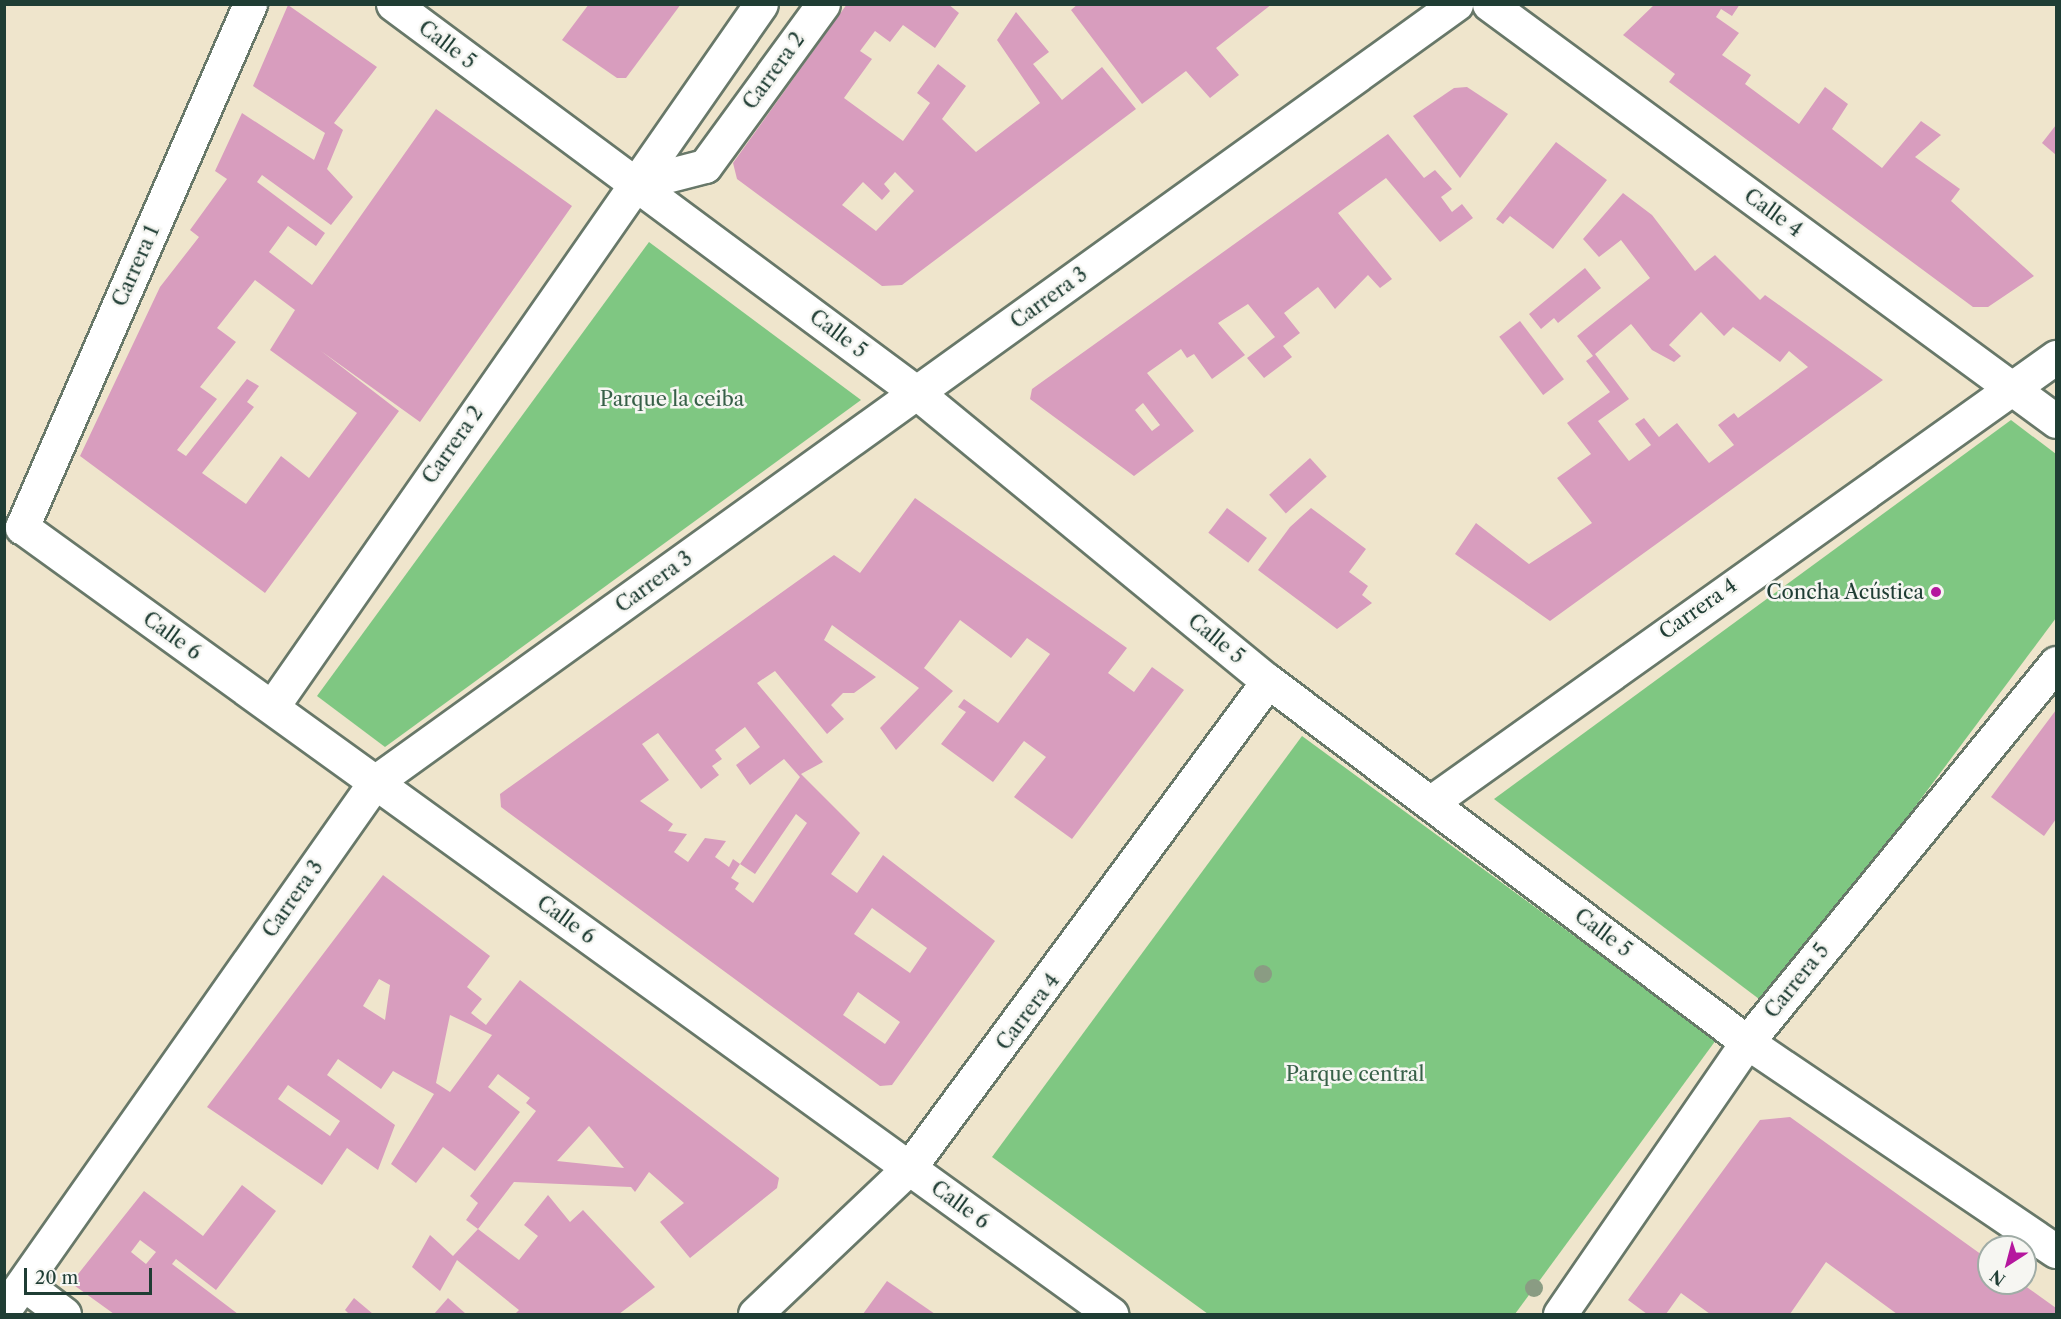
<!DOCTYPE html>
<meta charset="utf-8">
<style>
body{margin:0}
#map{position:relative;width:2061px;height:1319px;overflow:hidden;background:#efe5cc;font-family:"Libre Caslon Text",serif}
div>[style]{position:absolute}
.green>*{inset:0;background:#7fc782}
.building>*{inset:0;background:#d89dbe;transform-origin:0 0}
.roads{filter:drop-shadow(2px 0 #687869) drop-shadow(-2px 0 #687869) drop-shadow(0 2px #687869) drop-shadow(0 -2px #687869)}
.minor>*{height:33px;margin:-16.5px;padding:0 16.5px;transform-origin:16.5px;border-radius:16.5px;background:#fff}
.trees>*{width:18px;height:18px;margin:-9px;border-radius:50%;background:#8a9c83}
.dots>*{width:16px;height:16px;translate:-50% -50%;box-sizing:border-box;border:3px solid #f6f6f2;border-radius:50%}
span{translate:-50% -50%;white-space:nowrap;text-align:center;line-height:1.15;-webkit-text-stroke:5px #f6f6f2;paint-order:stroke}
.street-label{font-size:20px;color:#1f3d34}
.park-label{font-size:20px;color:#376048}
.poi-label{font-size:20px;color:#1f3d34}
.right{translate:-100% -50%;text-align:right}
.frame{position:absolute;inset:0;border:6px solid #1f3d34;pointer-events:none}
.north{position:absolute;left:1977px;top:1235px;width:60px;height:60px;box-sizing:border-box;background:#f6f6f2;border:2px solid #a0aca6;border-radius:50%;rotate:216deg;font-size:16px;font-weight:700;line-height:24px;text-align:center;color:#1f3d34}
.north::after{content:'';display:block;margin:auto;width:21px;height:27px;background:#b5179e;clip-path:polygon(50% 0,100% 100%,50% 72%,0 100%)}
.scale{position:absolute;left:24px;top:1268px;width:128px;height:27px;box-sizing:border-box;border:3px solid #1f3d34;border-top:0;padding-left:8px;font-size:18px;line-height:21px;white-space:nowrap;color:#1f3d34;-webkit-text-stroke:4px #f6f6f2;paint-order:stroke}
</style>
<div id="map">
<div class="green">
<i style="clip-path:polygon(649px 242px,861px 400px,385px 747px,317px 696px)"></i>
<i style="clip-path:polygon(2011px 420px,2056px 454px,2056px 618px,1767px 1005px,1494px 799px)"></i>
<i style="clip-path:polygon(1302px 736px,1716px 1040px,1515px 1314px,1208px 1314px,992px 1157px)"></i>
</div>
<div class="building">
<i style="clip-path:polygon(589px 4px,681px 4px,626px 78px,617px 78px,562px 40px)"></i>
<i style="clip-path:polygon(evenodd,847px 4px,948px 4px,959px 13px,935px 48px,903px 25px,890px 42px,875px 31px,860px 51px,872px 59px,844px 98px,903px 141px,930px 103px,917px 93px,938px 64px,966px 86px,942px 119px,976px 152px,1040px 103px,997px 40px,1016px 12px,1049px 52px,1033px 64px,1062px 100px,1102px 67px,1136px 109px,902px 285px,882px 286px,737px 179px,733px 163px,847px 4px,895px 172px,914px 191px,876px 231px,842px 205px,863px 182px,882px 200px,890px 191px,884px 184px,895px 172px)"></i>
<i style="clip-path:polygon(1078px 4px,1272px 4px,1216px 48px,1239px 75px,1210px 98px,1186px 71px,1142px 104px,1071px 10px)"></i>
<i style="clip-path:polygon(1655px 4px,1740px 4px,1732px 16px,1721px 9px,1716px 17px,1739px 33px,1722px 55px,1751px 75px,1745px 84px,1799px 124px,1825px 87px,1848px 104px,1832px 129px,1882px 168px,1921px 121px,1941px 135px,1915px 157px,1960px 189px,1951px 201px,2034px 276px,1988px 307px,1973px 307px,1669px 82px,1675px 74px,1623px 35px)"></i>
<i style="clip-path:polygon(evenodd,288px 5px,377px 67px,334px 123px,343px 130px,327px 169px,353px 197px,331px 225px,262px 175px,257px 182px,325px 233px,316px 246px,288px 226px,269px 252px,312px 285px,436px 109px,572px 206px,420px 422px,321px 351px,399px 411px,265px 593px,80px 456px,160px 287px,199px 237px,190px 230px,227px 179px,215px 171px,242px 113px,314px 160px,325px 133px,253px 86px,288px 5px,255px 280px,295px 310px,270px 350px,357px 413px,309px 478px,281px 456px,246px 504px,202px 473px,254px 407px,247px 402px,259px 386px,247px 379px,186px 456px,177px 450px,217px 399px,200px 387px,236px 342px,217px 328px,255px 280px)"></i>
<i style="clip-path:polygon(1467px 87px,1508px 114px,1460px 178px,1413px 116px,1454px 88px)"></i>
<i style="clip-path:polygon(2056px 125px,2056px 155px,2042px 143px)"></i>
<i style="clip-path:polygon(evenodd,1388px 134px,1424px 178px,1435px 170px,1452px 189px,1441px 197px,1452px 212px,1462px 204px,1473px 218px,1440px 242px,1386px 178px,1338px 213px,1392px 279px,1380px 288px,1368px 275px,1335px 309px,1318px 287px,1284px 313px,1300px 333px,1283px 346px,1292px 357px,1264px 378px,1247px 358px,1275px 337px,1248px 304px,1218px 323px,1245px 355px,1212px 379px,1194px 354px,1187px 358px,1181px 349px,1147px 373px,1194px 431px,1134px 476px,1030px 399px,1032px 389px,1388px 134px,1143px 403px,1160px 425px,1152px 431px,1135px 410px,1143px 403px)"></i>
<i style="clip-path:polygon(1556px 142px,1607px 180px,1553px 249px,1510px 216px,1503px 224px,1496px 219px)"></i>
<i style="clip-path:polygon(evenodd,1623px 193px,1652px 215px,1695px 271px,1715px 255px,1760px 300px,1765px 295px,1883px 380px,1550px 621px,1455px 554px,1476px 523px,1529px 564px,1592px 523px,1557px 478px,1591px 454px,1567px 423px,1610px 392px,1586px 361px,1593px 356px,1577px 336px,1650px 278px,1621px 240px,1599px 257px,1583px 239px,1623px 193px,1701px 312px,1724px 336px,1733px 327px,1780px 362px,1789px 351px,1808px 367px,1738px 418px,1734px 413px,1718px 425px,1734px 445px,1709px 463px,1677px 423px,1659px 437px,1644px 418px,1635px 424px,1651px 445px,1629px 461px,1598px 421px,1629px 399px,1595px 354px,1631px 324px,1652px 350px,1674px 362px,1681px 356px,1669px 345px,1701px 312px)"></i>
<i style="clip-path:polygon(1585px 268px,1601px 288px,1558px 323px,1554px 318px,1541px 329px,1529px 314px)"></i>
<i style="left:1520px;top:321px;width:73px;height:26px;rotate:53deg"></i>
<i style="left:1310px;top:458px;width:25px;height:55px;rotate:48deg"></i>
<i style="clip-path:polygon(evenodd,915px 498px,1127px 648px,1108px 673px,1134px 692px,1152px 667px,1184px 690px,1072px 839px,1014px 797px,1046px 757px,1024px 741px,993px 782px,941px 744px,966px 712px,958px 707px,964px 699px,998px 723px,1050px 654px,1027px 638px,1011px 658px,960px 620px,924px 668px,953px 691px,896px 750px,880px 728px,919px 688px,832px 625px,824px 640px,876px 677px,854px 693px,843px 693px,831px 705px,844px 719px,827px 734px,775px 671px,757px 683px,823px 762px,801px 774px,860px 833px,831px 874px,857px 893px,883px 855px,995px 941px,892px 1085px,880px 1086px,501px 807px,500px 794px,834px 555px,860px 573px,915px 498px,745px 727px,760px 747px,736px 765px,750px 785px,784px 759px,800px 777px,740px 864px,755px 874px,796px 814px,807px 823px,753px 903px,735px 889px,739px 883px,731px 878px,740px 864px,733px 859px,729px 867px,715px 857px,726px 841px,705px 838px,688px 862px,674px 852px,687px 834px,668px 831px,673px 824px,640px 801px,669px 780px,642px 744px,658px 733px,701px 789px,719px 775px,712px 766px,722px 759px,715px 750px,745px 727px,915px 498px,872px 908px,927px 948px,910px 973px,854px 934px,872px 908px,915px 498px,858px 992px,900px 1022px,885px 1044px,843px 1015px,858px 992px)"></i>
<i style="left:1227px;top:508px;width:50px;height:31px;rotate:37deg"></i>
<i style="clip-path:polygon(1311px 508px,1366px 549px,1349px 572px,1368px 586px,1362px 595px,1372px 603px,1337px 629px,1258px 570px,1290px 527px)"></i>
<i style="clip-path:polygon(2056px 710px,2056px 819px,2044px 836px,1991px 797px)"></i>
<i style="clip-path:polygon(evenodd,383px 875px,490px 956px,467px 987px,482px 999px,471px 1013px,486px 1025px,520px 980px,779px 1178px,777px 1188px,690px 1258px,660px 1222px,684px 1203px,649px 1172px,635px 1192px,631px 1187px,514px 1182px,478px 1229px,466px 1220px,478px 1203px,470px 1196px,536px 1111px,526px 1103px,530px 1098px,498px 1074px,488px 1087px,520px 1112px,475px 1171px,443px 1147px,416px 1183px,391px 1164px,434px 1094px,393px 1071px,381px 1089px,338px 1059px,327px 1075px,395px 1125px,378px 1170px,347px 1148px,322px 1185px,207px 1107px,383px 875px,379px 979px,390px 985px,385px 1020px,363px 1006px,379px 979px,383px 875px,450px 1015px,492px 1035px,450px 1092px,436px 1083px,450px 1015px,383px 875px,288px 1085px,340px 1121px,330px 1136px,278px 1099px,288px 1085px,383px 875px,589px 1126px,624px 1168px,557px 1161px,589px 1126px)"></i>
<i style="clip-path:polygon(1790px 1117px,1989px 1260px,1989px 1283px,2021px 1283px,2056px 1308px,2056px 1314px,1897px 1314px,1826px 1262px,1790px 1314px,1710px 1314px,1681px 1293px,1666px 1314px,1647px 1314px,1628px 1300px,1760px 1120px)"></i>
<i style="clip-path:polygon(evenodd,242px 1185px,276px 1211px,216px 1290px,176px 1259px,172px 1264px,238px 1314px,114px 1314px,71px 1283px,144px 1191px,203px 1236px,242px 1185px,140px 1240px,156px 1252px,146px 1264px,131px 1252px,140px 1240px)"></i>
<i style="clip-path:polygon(548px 1195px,570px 1222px,583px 1210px,655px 1287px,619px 1314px,515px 1314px,519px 1310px,457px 1260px,440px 1291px,412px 1267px,430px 1235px,453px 1256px,478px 1229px,519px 1260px,538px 1236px,524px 1225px)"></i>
<i style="clip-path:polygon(887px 1281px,935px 1314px,863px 1314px)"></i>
<i style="clip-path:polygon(354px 1298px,373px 1314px,349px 1314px,345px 1310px)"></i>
<i style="clip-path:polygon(448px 1298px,466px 1314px,434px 1314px)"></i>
</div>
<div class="roads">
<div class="minor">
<i style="left:250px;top:4px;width:571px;rotate:113.55deg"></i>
<i style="left:22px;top:527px;width:1344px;rotate:35.85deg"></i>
<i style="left:393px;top:4px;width:653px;rotate:36.59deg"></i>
<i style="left:917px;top:393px;width:454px;rotate:39.4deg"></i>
<i style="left:1268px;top:681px;width:600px;rotate:37deg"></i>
<i style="left:1747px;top:1042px;width:373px;rotate:34.1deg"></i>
<i style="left:1489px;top:4px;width:704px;rotate:36.33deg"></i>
<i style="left:635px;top:184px;width:72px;rotate:-14.4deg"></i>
<i style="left:705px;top:166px;width:200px;rotate:-53.9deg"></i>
<i style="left:272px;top:707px;width:856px;rotate:-55.18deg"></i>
<i style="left:1430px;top:803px;width:769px;rotate:-35.47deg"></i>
<i style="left:24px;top:1284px;width:50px;rotate:36.9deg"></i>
<i style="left:4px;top:1310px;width:645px;rotate:-54.91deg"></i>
<i style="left:375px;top:782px;width:1332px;rotate:-35.74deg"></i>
<i style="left:755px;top:1314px;width:212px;rotate:-43.5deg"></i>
<i style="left:909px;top:1168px;width:605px;rotate:-53.6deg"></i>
<i style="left:1560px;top:1314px;width:330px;rotate:-55.5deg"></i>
<i style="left:1747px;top:1042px;width:489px;rotate:-50.8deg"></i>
</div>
</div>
<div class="trees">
<i style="left:1263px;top:974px"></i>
<i style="left:1534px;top:1288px"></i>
</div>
<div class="dots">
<i style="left:1936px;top:592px;background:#b5179e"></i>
</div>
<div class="street-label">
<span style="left:447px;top:45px;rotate:37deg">Calle 5</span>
<span style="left:774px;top:71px;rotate:-54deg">Carrera 2</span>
<span style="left:1773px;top:213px;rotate:36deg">Calle 4</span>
<span style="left:136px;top:266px;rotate:-66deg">Carrera 1</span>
<span style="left:1049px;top:298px;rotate:-36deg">Carrera 3</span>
<span style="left:838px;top:334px;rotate:37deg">Calle 5</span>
<span style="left:453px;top:445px;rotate:-55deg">Carrera 2</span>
<span style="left:654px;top:582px;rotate:-36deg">Carrera 3</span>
<span style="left:1698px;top:609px;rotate:-35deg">Carrera 4</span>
<span style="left:172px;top:636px;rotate:36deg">Calle 6</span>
<span style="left:1216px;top:639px;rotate:39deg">Calle 5</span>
<span style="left:293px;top:899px;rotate:-55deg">Carrera 3</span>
<span style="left:566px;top:920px;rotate:36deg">Calle 6</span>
<span style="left:1603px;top:933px;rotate:37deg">Calle 5</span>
<span style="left:1797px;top:981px;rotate:-51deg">Carrera 5</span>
<span style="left:1028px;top:1012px;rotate:-53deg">Carrera 4</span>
<span style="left:960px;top:1205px;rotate:36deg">Calle 6</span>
</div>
<div class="park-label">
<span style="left:672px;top:399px">Parque la ceiba</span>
<span style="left:1355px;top:1074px">Parque central</span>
</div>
<div class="poi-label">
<span class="right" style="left:1924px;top:592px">Concha Acústica</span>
</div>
<div class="frame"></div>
<div class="north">N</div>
<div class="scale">20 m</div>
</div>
